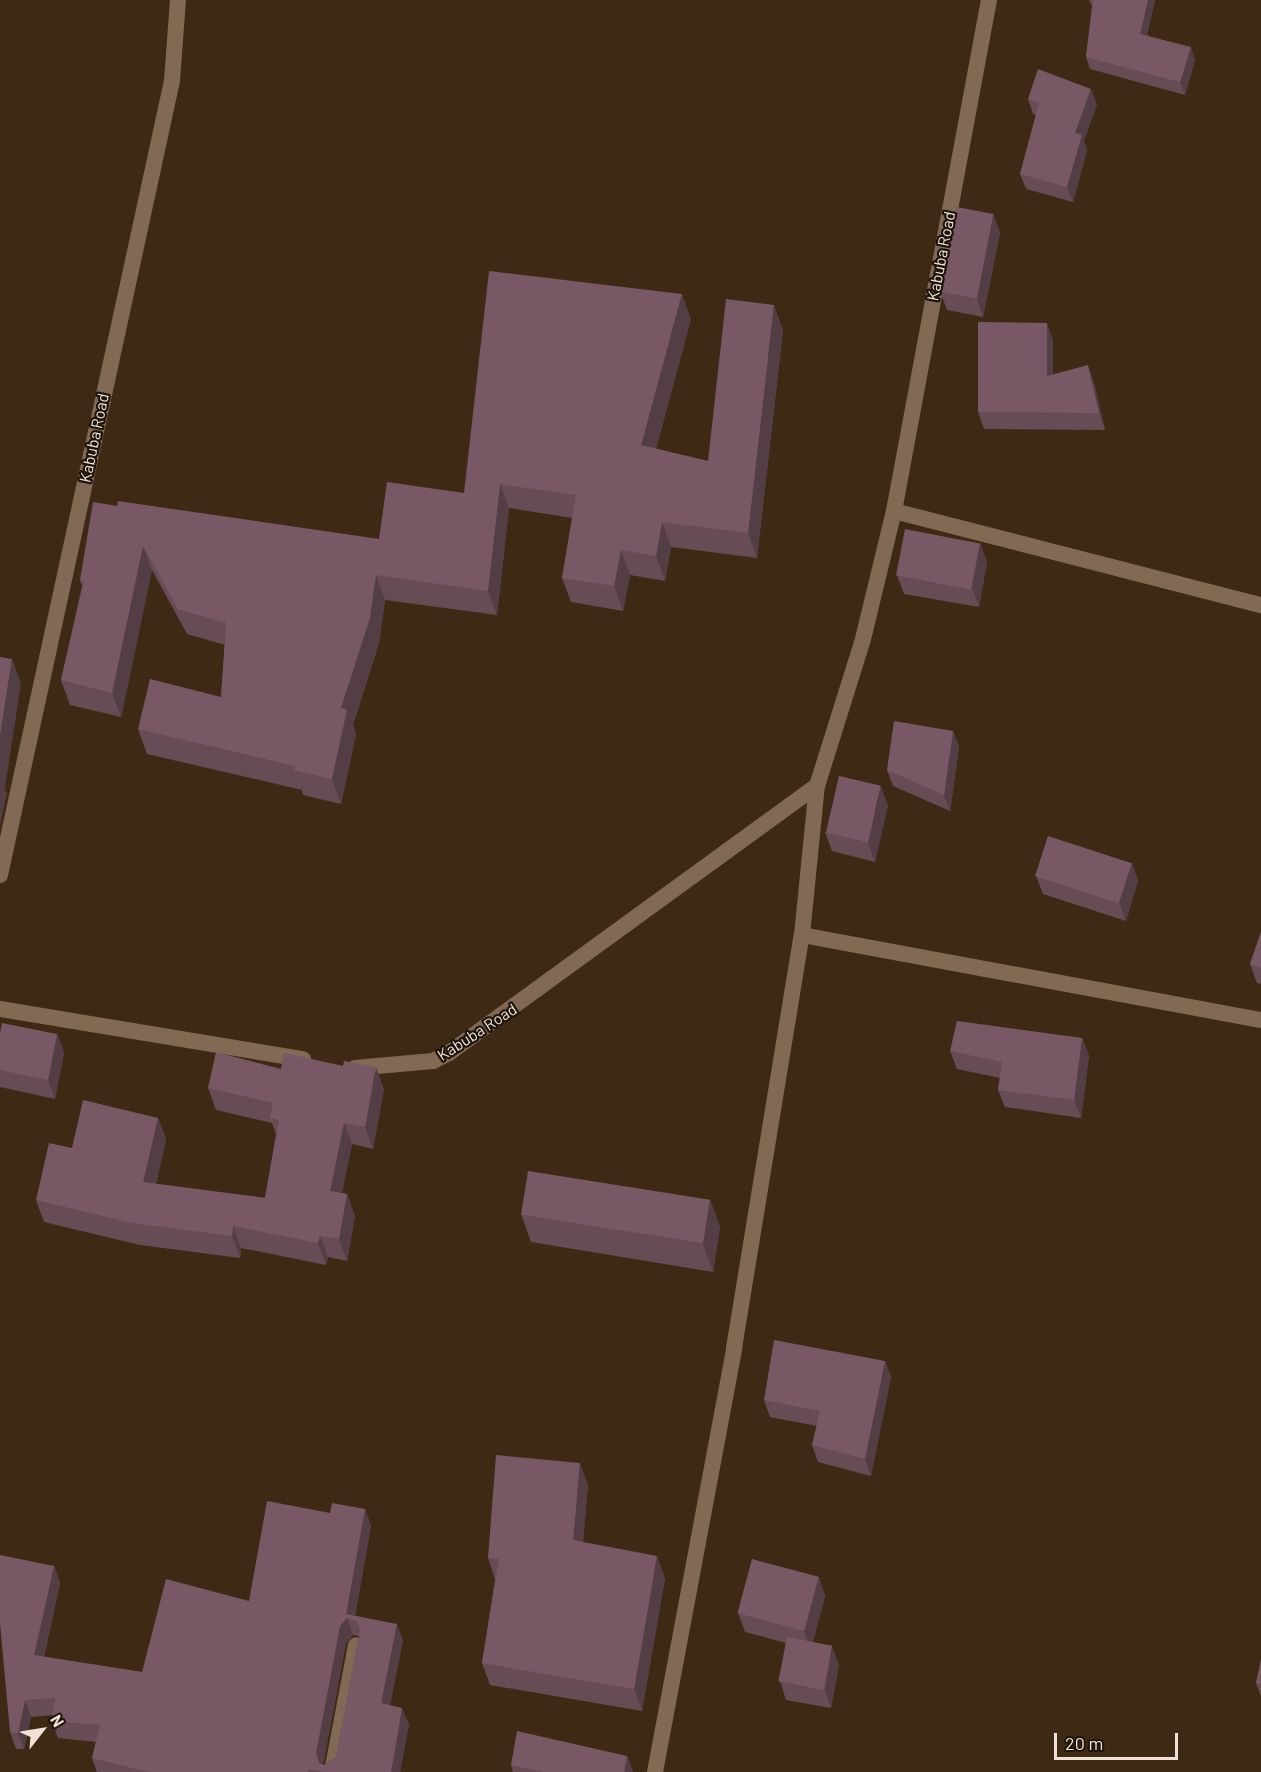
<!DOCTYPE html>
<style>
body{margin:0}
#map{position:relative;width:1261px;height:1772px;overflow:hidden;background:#3e2915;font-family:Barlow,sans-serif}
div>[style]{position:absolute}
.minor>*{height:16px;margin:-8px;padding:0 8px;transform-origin:8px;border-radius:8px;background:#826954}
.wall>*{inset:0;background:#674c56}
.shaded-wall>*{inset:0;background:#543e46}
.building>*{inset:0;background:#785864;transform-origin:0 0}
span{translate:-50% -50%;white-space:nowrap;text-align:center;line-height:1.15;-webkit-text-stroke:4.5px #1d140b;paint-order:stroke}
.street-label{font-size:16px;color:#efe1d5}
.north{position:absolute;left:12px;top:1700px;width:60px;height:60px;-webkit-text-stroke:4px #1d140b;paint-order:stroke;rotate:59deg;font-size:16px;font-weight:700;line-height:24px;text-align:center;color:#efe1d5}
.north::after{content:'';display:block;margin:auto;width:21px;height:27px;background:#efe1d5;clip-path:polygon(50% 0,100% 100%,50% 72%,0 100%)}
.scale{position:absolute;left:1054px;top:1733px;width:124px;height:27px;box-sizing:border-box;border:3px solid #efe1d5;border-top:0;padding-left:8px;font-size:18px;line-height:21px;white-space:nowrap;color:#efe1d5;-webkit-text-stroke:4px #1d140b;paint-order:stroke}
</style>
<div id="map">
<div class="minor">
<i style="left:894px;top:511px;width:379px;rotate:14.4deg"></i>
<i style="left:0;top:875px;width:812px;rotate:-77.78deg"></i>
<i style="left:172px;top:81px;width:81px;rotate:-85.8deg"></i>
<i style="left:802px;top:935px;width:467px;rotate:10.5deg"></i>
<i style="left:0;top:1009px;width:307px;rotate:9.4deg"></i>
<i style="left:355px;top:1068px;width:78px;rotate:-5.1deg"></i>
<i style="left:433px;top:1061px;width:18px;rotate:-27deg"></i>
<i style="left:449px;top:1053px;width:455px;rotate:-36deg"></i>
<i style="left:332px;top:1772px;width:129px;rotate:-79.3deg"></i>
<i style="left:655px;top:1772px;width:431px;rotate:-79.4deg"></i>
<i style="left:734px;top:1348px;width:419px;rotate:-80.7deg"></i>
<i style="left:802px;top:935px;width:150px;rotate:-84.3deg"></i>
<i style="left:817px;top:786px;width:154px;rotate:-72.6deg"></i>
<i style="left:863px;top:639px;width:132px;rotate:-76.4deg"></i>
<i style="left:894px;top:511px;width:520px;rotate:-79.47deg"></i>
</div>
<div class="wall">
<i style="clip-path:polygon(1089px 0,1155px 0,1147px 35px,1195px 60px,1185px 95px,1090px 69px,1086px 57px,1092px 6px)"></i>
<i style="clip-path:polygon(1028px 99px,1097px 104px,1084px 141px,1087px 150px,1073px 202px,1026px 189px,1020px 174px,1036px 115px,1033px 114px)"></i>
<i style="clip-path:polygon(993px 214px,1000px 233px,983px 317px,947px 310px,940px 291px)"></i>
<i style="clip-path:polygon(691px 319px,656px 449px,708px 461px,783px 330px,757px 558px,671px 547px,665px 581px,630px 575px,623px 611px,571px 602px,562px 578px,572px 518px,509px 508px,497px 615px,385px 600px,379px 643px,353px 725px,356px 734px,341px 804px,303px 795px,302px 790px,147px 754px,138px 729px,221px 697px,225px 645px,187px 634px,152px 570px,121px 717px,70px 705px,61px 680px,82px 586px,80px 580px,117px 506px,379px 539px,464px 493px)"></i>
<i style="clip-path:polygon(1053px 340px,1053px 374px,1094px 383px,1105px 430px,984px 429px,978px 412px)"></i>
<i style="clip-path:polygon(980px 543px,987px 562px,979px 607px,904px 594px,897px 575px)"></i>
<i style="clip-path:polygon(953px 731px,959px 747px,950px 811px,893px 786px,887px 770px)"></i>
<i style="clip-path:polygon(888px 805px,875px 862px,832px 851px,825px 832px)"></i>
<i style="clip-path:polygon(1132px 863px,1138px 881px,1126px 921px,1043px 894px,1036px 876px)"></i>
<i style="clip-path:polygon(1261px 932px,1261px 984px,1257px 983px,1250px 964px)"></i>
<i style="clip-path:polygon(0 1033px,57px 1034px,64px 1053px,55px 1099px,0 1087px)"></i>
<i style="clip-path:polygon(1082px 1038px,1089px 1056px,1081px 1118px,1005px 1107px,998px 1090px,1000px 1078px,957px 1069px,950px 1051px)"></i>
<i style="clip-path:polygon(281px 1069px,384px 1089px,373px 1149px,352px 1144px,342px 1193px,347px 1194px,355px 1216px,347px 1261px,328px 1257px,326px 1265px,241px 1248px,240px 1258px,140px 1245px,44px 1222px,36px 1200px,72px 1148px,158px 1118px,166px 1140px,156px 1184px,265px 1198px,276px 1134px,272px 1123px,216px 1110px,208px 1088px)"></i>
<i style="clip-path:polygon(710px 1200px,720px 1227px,713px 1272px,531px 1242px,521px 1214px)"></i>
<i style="clip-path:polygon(885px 1361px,891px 1377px,871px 1476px,818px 1462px,812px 1445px,817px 1426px,770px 1417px,764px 1400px)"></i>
<i style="clip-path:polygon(588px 1485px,583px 1542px,665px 1578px,642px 1711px,490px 1685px,482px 1663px,495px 1579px,488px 1558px)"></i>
<i style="clip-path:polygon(evenodd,365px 1509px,371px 1526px,355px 1616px,403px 1640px,390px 1705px,409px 1724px,400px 1772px,97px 1772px,92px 1758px,96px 1742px,58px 1738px,52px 1721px,53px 1715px,31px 1717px,24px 1749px,16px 1749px,10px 1732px,54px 1566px,60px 1583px,44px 1657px,142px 1672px,249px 1601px,330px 1513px,365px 1509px,353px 1635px,359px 1636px,336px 1757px,324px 1765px,323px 1765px,346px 1643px,353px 1635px)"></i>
<i style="clip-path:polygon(819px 1577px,825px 1596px,813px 1642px,839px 1665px,831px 1708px,786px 1700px,780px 1681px,786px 1643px,745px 1632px,738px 1613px)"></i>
<i style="clip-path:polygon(1261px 1660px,1261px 1696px,1256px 1683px)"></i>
<i style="clip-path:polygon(627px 1756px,633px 1772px,513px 1772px,511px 1765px)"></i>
</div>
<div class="shaded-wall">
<i style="clip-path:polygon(1148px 0,1155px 0,1144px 46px,1140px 34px)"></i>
<i style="clip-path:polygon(1191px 47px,1195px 60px,1185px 95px,1180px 82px)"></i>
<i style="clip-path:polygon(1091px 89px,1097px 104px,1084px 141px,1087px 150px,1073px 202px,1067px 187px,1075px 133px)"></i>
<i style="clip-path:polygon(993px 214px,1000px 233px,983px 317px,977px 298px)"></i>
<i style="clip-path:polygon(682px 294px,691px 319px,650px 470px,641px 445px)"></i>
<i style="clip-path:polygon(774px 305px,783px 330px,757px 558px,748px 533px)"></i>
<i style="clip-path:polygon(1047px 323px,1053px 340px,1053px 393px,1047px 376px)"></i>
<i style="clip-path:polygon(1088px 365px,1094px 383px,1105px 430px,1099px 413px)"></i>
<i style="clip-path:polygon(500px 484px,509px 508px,497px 615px,488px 591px)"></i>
<i style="clip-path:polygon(662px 522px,671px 547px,665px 581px,656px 556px)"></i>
<i style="clip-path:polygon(980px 543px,987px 562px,979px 607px,972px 588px)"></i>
<i style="clip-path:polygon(143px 546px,152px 570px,121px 717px,112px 693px)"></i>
<i style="clip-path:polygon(621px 550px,630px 575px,623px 611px,614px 586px)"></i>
<i style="clip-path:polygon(376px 575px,385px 600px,379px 643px,353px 725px,356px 734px,341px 804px,332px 779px,341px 708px)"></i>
<i style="clip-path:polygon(12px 659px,21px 683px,5px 788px,7px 794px,0 825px,0 736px)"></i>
<i style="clip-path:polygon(953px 731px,959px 747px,950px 811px,944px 795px)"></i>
<i style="clip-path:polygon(881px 786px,888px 805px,875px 862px,868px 843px)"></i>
<i style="clip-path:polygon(1132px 863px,1138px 881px,1126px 921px,1119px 902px)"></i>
<i style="clip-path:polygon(57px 1034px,64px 1053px,55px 1099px,48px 1080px)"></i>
<i style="clip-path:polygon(1082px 1038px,1089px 1056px,1081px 1118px,1074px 1100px)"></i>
<i style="clip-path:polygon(376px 1067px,384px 1089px,373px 1149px,365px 1127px)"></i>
<i style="clip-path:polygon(158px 1118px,166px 1140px,151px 1204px,143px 1182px)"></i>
<i style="clip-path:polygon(344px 1123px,352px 1144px,338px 1212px,330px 1191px)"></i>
<i style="clip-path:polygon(347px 1194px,355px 1216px,347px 1261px,339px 1239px)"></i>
<i style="clip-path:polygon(710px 1200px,720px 1227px,713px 1272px,703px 1244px)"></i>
<i style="clip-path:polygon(233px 1226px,241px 1248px,240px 1258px,232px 1236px)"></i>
<i style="clip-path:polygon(320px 1236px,328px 1257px,326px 1265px,318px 1243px)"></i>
<i style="clip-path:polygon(885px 1361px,891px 1377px,871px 1476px,865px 1459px)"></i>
<i style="clip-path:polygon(580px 1463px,588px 1485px,581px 1562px,573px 1540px)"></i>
<i style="clip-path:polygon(365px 1509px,371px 1526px,354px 1620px,346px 1614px)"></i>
<i style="clip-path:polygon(657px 1556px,665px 1578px,642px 1711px,634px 1689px)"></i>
<i style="clip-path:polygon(54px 1566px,60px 1583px,40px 1672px,34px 1655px)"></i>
<i style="clip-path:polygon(819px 1577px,825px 1596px,811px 1650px,804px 1631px)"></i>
<i style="clip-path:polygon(347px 1618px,353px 1635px,346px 1643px,322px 1770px,316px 1753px,340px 1626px)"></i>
<i style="clip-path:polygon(397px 1624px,403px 1640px,387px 1720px,381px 1703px)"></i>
<i style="clip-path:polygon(832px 1646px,839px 1665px,831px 1708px,825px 1690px)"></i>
<i style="clip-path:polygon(25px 1700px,31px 1717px,24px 1749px,18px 1733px)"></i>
<i style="clip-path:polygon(402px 1708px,409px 1724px,400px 1772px,391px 1772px)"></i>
<i style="clip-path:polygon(627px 1756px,633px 1772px,624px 1772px)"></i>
</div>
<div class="building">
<i style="clip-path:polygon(1093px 0,1148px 0,1140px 34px,1191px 47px,1180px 82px,1086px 57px)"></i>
<i style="clip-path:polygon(1038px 69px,1091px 89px,1075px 133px,1082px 135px,1067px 187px,1020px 174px,1039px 103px,1028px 99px)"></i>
<i style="left:957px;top:207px;width:37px;height:86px;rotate:11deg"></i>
<i style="clip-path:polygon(489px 271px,682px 294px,641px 445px,708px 461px,726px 299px,774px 305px,748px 533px,662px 522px,656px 556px,621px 550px,614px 586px,562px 578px,576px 495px,500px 484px,488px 591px,376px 575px,370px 618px,341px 708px,347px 710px,332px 779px,294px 770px,295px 766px,138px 729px,150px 679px,221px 697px,226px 623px,178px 609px,143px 546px,112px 693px,61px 680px,84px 581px,80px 580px,93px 502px,117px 506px,118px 501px,379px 539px,387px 482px,464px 493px)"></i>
<i style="clip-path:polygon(978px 322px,1047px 323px,1047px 376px,1088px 365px,1099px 413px,978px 412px)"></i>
<i style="left:905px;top:529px;width:76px;height:47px;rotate:11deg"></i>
<i style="clip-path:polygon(0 657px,12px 659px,0 736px)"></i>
<i style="clip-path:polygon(894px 721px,953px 731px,944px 795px,887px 770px)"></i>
<i style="left:839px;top:776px;width:43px;height:58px;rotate:13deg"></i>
<i style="left:1048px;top:836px;width:88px;height:42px;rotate:18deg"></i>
<i style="clip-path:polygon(1261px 932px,1261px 968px,1250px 964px)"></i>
<i style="clip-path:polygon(957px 1021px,1082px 1038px,1074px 1100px,998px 1090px,1002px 1062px,950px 1051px)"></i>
<i style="clip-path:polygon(2px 1023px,57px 1034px,48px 1080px,0 1070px,0 1033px)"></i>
<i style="clip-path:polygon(216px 1052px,281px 1069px,284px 1053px,343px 1066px,344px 1061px,376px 1067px,365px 1127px,344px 1123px,330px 1191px,347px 1194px,339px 1239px,320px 1236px,318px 1243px,233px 1226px,232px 1236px,132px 1223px,36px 1200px,49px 1143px,72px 1148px,83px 1100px,158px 1118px,143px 1182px,265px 1198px,279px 1120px,270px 1118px,273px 1103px,208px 1088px)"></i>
<i style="left:528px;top:1171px;width:184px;height:44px;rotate:9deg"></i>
<i style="clip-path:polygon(774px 1340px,885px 1361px,865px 1459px,812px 1445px,820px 1411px,764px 1400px)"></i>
<i style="clip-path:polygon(496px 1455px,580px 1463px,573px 1540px,657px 1556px,634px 1689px,482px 1663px,499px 1559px,488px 1558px)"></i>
<i style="clip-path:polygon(evenodd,267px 1501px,330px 1513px,332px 1503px,365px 1509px,346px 1614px,397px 1624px,381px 1703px,402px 1708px,391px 1772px,325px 1772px,309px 1769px,308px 1772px,149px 1772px,92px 1758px,100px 1725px,52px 1721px,55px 1698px,25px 1700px,18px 1733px,10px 1732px,0 1623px,0 1555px,54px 1566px,34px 1655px,142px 1672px,166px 1579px,249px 1601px,267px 1501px,347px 1618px,357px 1621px,360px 1630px,336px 1757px,324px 1765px,319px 1763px,316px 1753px,340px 1626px,347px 1618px)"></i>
<i style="left:752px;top:1559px;width:69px;height:56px;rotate:15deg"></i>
<i style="left:787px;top:1637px;width:46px;height:45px;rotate:11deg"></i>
<i style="clip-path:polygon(1261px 1660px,1261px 1684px,1256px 1683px)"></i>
<i style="clip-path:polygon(517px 1731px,627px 1756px,624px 1772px,544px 1772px,511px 1765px)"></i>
</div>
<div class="street-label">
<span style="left:941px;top:256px;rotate:-79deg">Kabuba Road</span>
<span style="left:94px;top:438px;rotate:-78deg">Kabuba Road</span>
<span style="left:477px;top:1032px;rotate:-33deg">Kabuba Road</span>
</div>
<div class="north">N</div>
<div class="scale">20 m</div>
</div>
